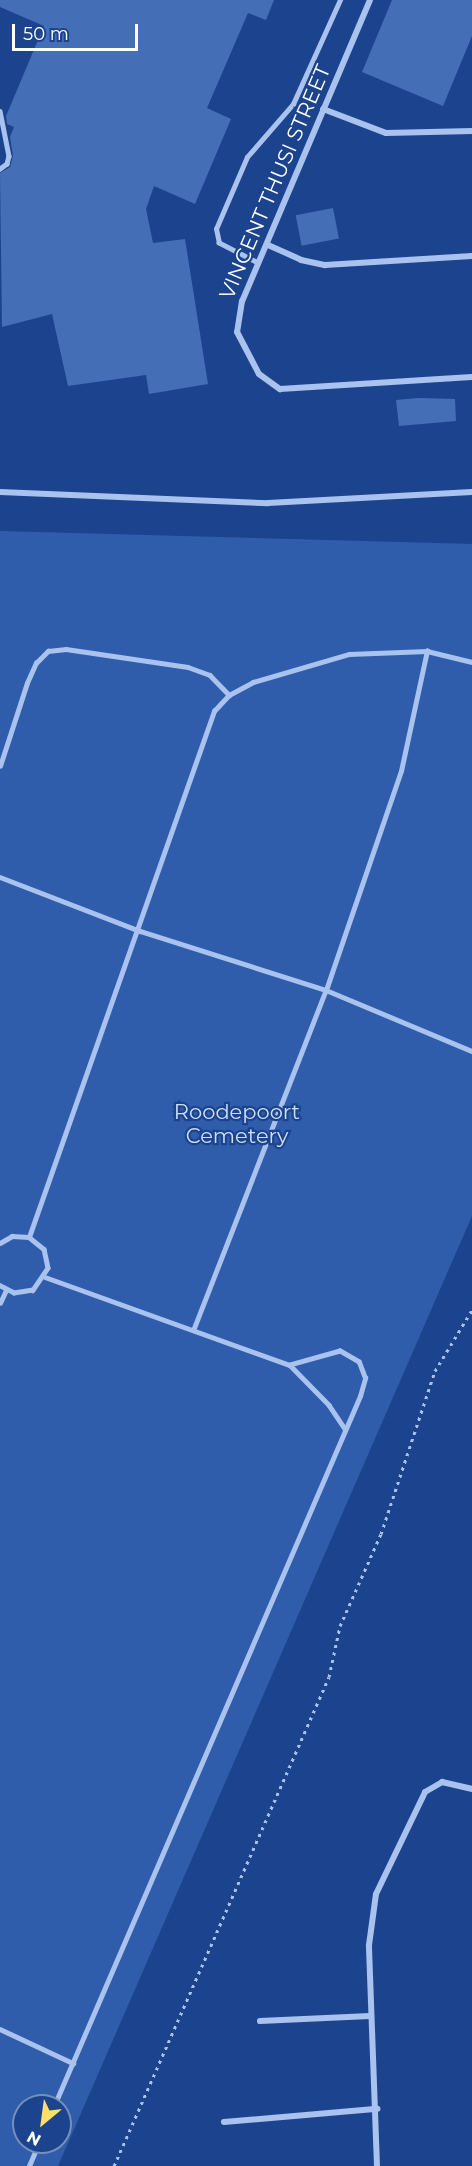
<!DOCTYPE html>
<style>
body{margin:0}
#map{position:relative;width:472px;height:2166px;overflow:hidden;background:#1c448e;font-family:Montserrat,sans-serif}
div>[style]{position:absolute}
.green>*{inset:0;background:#2f5dac}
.building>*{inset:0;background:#446eb6;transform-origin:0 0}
.path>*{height:3px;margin-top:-1.5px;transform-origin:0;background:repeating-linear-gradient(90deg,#a9c2ee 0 3px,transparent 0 7.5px)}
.lane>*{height:4.5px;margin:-2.25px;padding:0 2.25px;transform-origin:2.25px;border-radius:2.25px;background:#a9c2ee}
.street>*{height:6px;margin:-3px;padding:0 3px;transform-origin:3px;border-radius:3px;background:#a9c2ee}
span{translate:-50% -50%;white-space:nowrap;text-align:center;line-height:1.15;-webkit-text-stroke:4.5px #1c448e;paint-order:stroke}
.street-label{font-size:21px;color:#fff}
.park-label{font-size:21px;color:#cfdffa}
.north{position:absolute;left:12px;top:2094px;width:60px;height:60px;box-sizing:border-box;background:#1c448e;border:2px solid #778fbb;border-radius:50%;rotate:209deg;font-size:16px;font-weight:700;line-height:24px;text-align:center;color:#fff}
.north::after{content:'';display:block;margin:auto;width:21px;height:27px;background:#fedf67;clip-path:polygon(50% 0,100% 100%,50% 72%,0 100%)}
.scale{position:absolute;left:12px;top:24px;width:126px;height:27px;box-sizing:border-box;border:3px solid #fff;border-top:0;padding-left:8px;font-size:18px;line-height:21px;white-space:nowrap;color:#fff;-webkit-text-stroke:4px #1c448e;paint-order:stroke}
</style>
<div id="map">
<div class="green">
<i style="clip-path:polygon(evenodd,0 531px,472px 544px,472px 1216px,58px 2166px,0 2166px,0 531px,24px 2106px,60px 2106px,60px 2142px,24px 2142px,24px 2106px)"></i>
</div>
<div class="building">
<i style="clip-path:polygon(0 0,274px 0,266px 20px,248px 13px,207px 108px,231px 119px,195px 204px,154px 186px,146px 209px,153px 243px,185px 239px,208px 384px,149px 394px,146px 375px,68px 386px,52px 314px,2px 327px,0 173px,10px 167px,13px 156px,10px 137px,14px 127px,7px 124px,6px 116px,44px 26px,0 7px)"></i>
<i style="clip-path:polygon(392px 0,472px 0,472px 36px,443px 106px,362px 72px)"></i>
<i style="left:333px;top:208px;width:31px;height:38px;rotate:79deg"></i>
<i style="clip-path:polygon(418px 398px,455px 399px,456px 421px,399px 426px,396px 400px)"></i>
</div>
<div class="path">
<i style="left:114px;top:2166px;width:534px;rotate:-66.27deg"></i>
<i style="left:329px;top:1677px;width:52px;rotate:-77.8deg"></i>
<i style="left:340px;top:1626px;width:101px;rotate:-66deg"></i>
<i style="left:381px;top:1534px;width:172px;rotate:-71.7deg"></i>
<i style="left:435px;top:1371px;width:71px;rotate:-58.8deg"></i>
</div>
<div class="lane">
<i style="left:0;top:111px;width:46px;rotate:78.7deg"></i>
<i style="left:9px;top:156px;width:8px;rotate:104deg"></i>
<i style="left:7px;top:164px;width:9px;rotate:144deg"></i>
<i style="left:258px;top:263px;width:44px;rotate:-152.9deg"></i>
<i style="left:219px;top:243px;width:14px;rotate:-102deg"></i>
<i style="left:216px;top:229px;width:78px;rotate:-66.7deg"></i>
<i style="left:247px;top:157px;width:70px;rotate:-49deg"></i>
<i style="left:293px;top:104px;width:114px;rotate:-65.7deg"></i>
<i style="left:0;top:766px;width:87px;rotate:-72deg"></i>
<i style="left:27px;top:683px;width:22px;rotate:-66deg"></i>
<i style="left:36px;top:663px;width:17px;rotate:-45deg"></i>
<i style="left:48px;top:651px;width:18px;rotate:-6deg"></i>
<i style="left:66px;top:649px;width:123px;rotate:8.4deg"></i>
<i style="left:188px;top:667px;width:23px;rotate:20deg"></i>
<i style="left:210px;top:675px;width:28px;rotate:46deg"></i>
<i style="left:0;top:877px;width:150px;rotate:21.1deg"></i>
<i style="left:140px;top:931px;width:195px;rotate:17.6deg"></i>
<i style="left:326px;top:990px;width:158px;rotate:22.7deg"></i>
<i style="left:29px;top:1237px;width:558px;rotate:-70.62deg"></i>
<i style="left:214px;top:711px;width:22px;rotate:-47deg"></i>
<i style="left:229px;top:695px;width:27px;rotate:-28deg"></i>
<i style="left:253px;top:682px;width:100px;rotate:-16.3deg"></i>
<i style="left:349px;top:654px;width:78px;rotate:-2.2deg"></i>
<i style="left:427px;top:651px;width:46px;rotate:13.7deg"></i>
<i style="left:0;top:1243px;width:14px;rotate:-30deg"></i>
<i style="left:12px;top:1236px;width:17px;rotate:3deg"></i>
<i style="left:29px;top:1237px;width:19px;rotate:39deg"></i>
<i style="left:44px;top:1249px;width:19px;rotate:78deg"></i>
<i style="left:48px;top:1268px;width:27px;rotate:124deg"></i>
<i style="left:33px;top:1290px;width:19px;rotate:171deg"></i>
<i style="left:14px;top:1293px;width:16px;rotate:-153deg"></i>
<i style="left:45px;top:1277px;width:260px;rotate:19.8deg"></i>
<i style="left:290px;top:1365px;width:56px;rotate:45.7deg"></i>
<i style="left:329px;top:1405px;width:29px;rotate:56deg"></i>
<i style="left:0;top:1303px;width:14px;rotate:-65deg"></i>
<i style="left:194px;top:1328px;width:363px;rotate:-68.7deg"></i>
<i style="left:326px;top:990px;width:231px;rotate:-71.1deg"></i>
<i style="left:401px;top:771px;width:123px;rotate:-77.8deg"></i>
<i style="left:0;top:2029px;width:81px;rotate:25deg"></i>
<i style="left:54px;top:2106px;width:773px;rotate:-66.68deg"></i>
<i style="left:360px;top:1396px;width:19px;rotate:-74deg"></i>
<i style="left:365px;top:1378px;width:17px;rotate:-111deg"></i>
<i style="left:359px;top:1362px;width:22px;rotate:-150deg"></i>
<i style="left:340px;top:1351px;width:52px;rotate:164.4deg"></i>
<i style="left:29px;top:2166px;width:26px;rotate:-67deg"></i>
</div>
<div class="street">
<i style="left:370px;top:0;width:327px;rotate:113deg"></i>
<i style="left:242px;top:301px;width:31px;rotate:99deg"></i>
<i style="left:237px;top:332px;width:47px;rotate:62.4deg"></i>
<i style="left:259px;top:374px;width:26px;rotate:36deg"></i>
<i style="left:280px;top:389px;width:192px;rotate:-3.6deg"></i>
<i style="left:323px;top:109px;width:67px;rotate:20.9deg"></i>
<i style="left:386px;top:133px;width:86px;rotate:-1.3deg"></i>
<i style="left:268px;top:245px;width:36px;rotate:24deg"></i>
<i style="left:301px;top:260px;width:25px;rotate:12deg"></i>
<i style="left:325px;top:265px;width:147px;rotate:-3.5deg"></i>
<i style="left:0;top:492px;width:268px;rotate:2.4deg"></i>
<i style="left:268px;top:503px;width:204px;rotate:-3.1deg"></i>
<i style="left:260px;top:2021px;width:110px;rotate:-2.6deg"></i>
<i style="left:224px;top:2122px;width:154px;rotate:-4.9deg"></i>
<i style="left:377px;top:2166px;width:221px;rotate:-92.1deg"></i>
<i style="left:369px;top:1945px;width:51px;rotate:-82.2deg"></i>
<i style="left:376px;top:1894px;width:113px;rotate:-64.3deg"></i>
<i style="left:425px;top:1792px;width:20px;rotate:-30deg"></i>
<i style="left:442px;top:1782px;width:31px;rotate:13deg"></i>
</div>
<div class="street-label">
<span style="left:275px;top:182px;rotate:-67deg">VINCENT THUSI STREET</span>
</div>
<div class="park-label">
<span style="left:237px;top:1124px">Roodepoort<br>Cemetery</span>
</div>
<div class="north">N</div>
<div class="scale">50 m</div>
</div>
